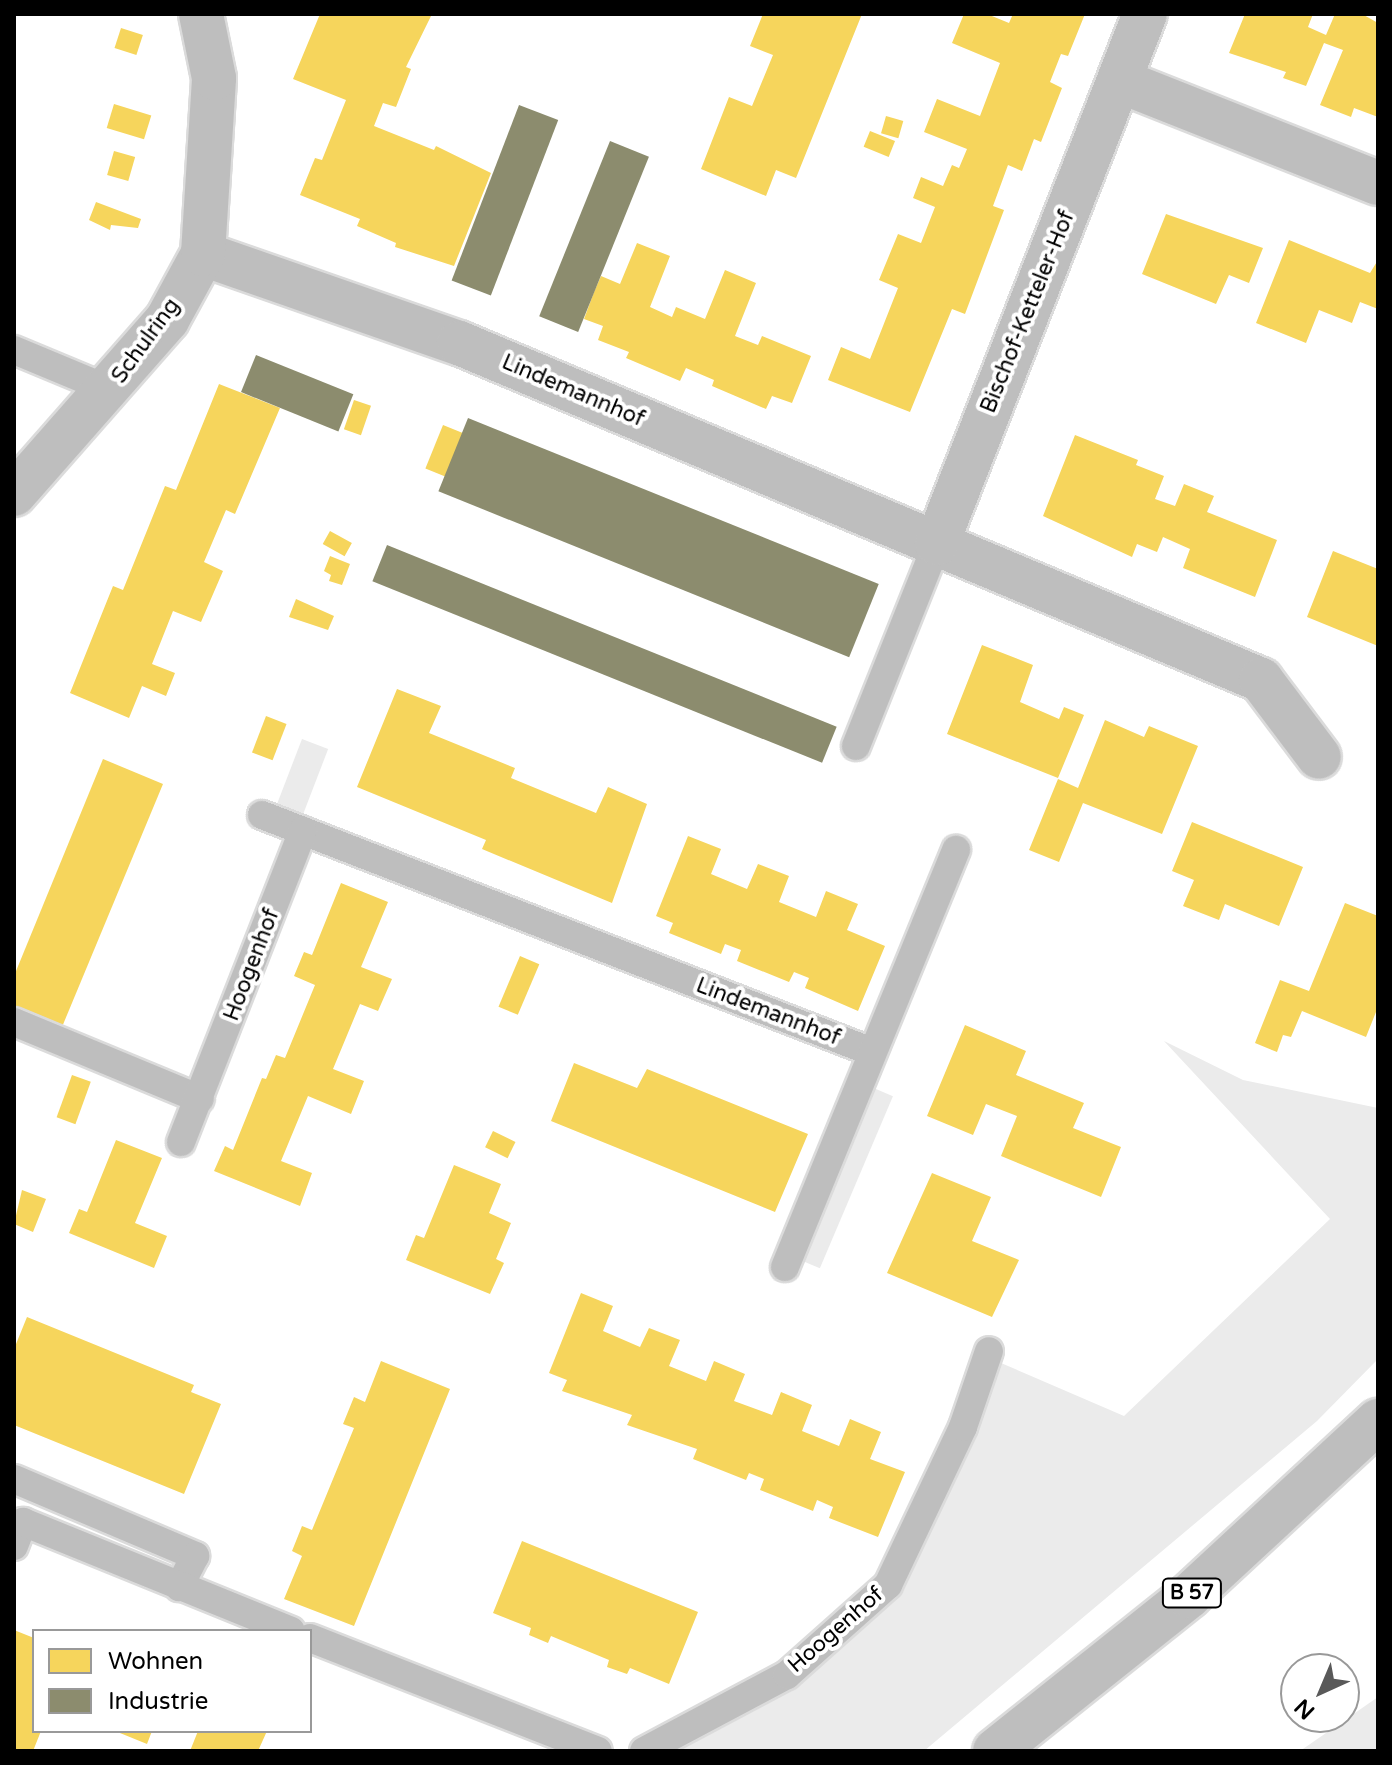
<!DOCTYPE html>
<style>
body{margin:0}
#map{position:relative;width:1392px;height:1765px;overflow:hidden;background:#fff;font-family:"Varela Round",sans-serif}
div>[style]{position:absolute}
.green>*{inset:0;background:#ebebeb;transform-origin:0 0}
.homes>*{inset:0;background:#f6d55c;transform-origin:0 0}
.industry>*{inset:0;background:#8c8c6e;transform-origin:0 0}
.roads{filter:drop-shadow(2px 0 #dbdbdb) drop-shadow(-2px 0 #dbdbdb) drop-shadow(0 2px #dbdbdb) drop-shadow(0 -2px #dbdbdb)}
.service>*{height:28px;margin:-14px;padding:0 14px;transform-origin:14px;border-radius:14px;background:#bebebe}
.minor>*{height:44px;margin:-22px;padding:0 22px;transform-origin:22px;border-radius:22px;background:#bebebe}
.primary>*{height:44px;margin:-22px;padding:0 22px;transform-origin:22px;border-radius:22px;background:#bebebe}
span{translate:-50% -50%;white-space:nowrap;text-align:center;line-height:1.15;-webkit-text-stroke:8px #fff;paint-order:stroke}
.shield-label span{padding:2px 6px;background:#fff;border:2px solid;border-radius:6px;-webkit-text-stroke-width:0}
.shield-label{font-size:20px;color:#000;font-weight:700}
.street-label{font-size:22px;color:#000}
.frame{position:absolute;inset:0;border:16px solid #000;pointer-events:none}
.legend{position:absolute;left:32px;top:1629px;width:280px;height:104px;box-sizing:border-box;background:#fff;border:2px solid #999;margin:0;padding:10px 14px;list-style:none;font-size:24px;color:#000}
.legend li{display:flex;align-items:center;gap:16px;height:40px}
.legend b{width:40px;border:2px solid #999}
.north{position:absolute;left:1280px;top:1653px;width:80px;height:80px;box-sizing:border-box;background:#fff;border:2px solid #999;border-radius:50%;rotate:224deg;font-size:22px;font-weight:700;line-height:32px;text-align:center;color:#000}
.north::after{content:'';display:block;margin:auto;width:28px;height:36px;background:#595959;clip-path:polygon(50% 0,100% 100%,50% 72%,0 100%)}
</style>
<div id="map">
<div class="green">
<i style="left:302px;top:739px;width:28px;height:71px;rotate:21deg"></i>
<i style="clip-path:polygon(1164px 1041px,1243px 1080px,1378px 1108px,1378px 1359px,1317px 1421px,924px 1751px,668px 1751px,791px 1688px,908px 1578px,994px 1360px,1124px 1416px,1330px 1219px)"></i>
<i style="left:869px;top:1086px;width:26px;height:187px;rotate:23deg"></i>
<i style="clip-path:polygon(1378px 1697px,1378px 1751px,1300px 1751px)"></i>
</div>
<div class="homes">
<i style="clip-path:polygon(320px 14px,432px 14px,406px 67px,411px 69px,396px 107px,383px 103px,374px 126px,434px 150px,436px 146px,491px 173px,454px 266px,395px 247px,396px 243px,357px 226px,360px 219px,300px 195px,315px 158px,322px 160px,346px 100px,293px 79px)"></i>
<i style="clip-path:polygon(763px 14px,862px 14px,796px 178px,776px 170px,766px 196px,701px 169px,729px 97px,752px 106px,773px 55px,750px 46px)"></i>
<i style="clip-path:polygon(964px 14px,987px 14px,1009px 23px,1013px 14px,1085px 14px,1068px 56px,1061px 54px,1050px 82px,1062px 88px,1041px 142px,1034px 139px,1022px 171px,1008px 165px,993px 206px,1004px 210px,965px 314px,952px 309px,910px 412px,828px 380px,841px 347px,870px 359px,898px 288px,879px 280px,898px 234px,921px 243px,935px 207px,913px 198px,921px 177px,943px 186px,952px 165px,959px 168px,967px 149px,924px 132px,937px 99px,980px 116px,1000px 63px,952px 43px)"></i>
<i style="clip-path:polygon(1245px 14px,1313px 14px,1308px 27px,1326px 35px,1335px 14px,1362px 14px,1378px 23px,1378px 117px,1354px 108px,1351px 117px,1320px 105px,1343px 50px,1324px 43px,1306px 86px,1283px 78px,1286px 72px,1229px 53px)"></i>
<i style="left:121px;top:28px;width:23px;height:21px;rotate:18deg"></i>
<i style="left:114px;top:104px;width:39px;height:25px;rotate:17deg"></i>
<i style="left:886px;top:116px;width:18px;height:18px;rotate:16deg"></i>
<i style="left:870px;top:131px;width:27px;height:17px;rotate:22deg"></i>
<i style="left:114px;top:151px;width:22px;height:25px;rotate:16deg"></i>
<i style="clip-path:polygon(96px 202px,141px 219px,138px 228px,111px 225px,110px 230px,89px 220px)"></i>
<i style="clip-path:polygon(1166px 214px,1263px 248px,1249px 283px,1229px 275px,1216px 304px,1142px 274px)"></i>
<i style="clip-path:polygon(1289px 240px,1370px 273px,1378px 260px,1378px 309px,1360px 302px,1352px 323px,1319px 310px,1306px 343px,1256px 323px)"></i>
<i style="clip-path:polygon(637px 243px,670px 256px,650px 307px,672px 317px,676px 307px,705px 319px,725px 270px,756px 283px,735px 336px,758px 345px,762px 336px,811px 356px,792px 403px,772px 396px,766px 409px,712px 386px,714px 380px,686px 368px,680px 381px,626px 358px,629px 352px,598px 340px,603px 326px,584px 319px,594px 292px,601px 276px,620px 284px)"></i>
<i style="clip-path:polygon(219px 384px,280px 408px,235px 514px,226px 510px,204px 562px,223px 571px,201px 622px,173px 611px,152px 664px,175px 673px,166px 696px,142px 686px,129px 718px,70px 693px,113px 586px,123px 590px,165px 486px,176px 490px)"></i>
<i style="left:354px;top:400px;width:18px;height:31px;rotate:19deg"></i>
<i style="left:443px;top:425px;width:22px;height:47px;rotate:22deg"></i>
<i style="clip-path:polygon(1075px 435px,1138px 460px,1136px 465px,1164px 476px,1155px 499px,1175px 506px,1184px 484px,1214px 496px,1207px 512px,1277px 540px,1255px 597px,1183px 568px,1190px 549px,1163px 537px,1157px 552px,1137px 544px,1132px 557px,1043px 516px)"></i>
<i style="left:330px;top:531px;width:25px;height:15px;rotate:29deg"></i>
<i style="clip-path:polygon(1333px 551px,1378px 569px,1378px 646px,1307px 617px)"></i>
<i style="clip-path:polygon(330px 556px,350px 564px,342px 585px,329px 581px,331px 575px,324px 571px)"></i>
<i style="clip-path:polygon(296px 599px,334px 616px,328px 630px,289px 617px)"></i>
<i style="clip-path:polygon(982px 645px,1033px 665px,1020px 702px,1059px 719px,1064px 707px,1084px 715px,1058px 778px,947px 734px)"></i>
<i style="clip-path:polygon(397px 689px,441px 706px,429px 733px,515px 768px,511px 778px,596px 813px,608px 787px,647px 804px,612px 903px,482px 849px,486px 840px,357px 787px)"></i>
<i style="left:266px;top:716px;width:22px;height:39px;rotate:21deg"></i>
<i style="clip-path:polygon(1105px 720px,1144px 737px,1149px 726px,1198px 746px,1162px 834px,1083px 803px,1059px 862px,1029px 850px,1058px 779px,1078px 788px)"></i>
<i style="clip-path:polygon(103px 759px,163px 784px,62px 1027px,14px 1007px,14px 976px)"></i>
<i style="clip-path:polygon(1192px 822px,1303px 867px,1279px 926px,1225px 904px,1219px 920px,1183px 906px,1194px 880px,1172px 871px)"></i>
<i style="clip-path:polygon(688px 836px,721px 849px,711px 874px,747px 889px,758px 864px,789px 876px,779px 902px,816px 917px,826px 891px,858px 904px,847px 930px,885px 946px,858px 1011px,805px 988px,809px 978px,794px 972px,789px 982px,737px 961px,741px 950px,725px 944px,721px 954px,669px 933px,673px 923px,656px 916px)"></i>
<i style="clip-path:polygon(341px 883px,388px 902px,361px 967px,392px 979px,378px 1011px,360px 1004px,333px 1069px,364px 1081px,351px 1114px,308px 1096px,281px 1161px,312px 1173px,300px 1206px,214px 1171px,225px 1146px,233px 1150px,262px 1078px,266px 1079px,276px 1055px,285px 1058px,315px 985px,294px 976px,304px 952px,312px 955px)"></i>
<i style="clip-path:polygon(1345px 903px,1378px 916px,1378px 1007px,1366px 1037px,1302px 1011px,1291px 1037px,1283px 1035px,1277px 1052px,1255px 1043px,1280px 980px,1309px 991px)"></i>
<i style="left:520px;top:956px;width:21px;height:55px;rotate:23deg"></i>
<i style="clip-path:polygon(965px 1025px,1026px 1051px,1016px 1075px,1084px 1103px,1073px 1128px,1121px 1147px,1101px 1197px,1001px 1156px,1017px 1116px,986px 1104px,973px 1135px,927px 1116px)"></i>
<i style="clip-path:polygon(574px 1063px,637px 1088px,647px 1069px,808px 1134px,775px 1212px,551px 1121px)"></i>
<i style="left:72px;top:1075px;width:20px;height:45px;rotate:20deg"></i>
<i style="left:493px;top:1131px;width:25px;height:18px;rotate:26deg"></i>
<i style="clip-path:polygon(116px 1140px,162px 1158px,135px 1223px,167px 1236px,154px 1268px,69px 1233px,79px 1209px,87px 1212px)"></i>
<i style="clip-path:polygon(454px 1165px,501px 1184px,489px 1213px,511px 1223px,496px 1259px,504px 1263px,490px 1294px,406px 1260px,416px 1235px,424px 1238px)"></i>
<i style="clip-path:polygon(932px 1173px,991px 1197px,972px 1241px,1019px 1260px,992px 1317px,887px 1273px)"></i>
<i style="clip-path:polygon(22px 1190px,46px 1199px,33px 1232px,14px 1224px)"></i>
<i style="clip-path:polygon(581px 1293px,613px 1306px,603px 1331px,640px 1347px,649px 1328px,680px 1340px,669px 1366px,706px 1381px,714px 1361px,745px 1374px,734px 1401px,772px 1415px,781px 1392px,812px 1405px,802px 1431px,839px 1446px,850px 1419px,881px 1432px,870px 1459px,905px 1472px,878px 1537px,829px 1518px,833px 1507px,817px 1500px,813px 1511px,760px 1490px,764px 1479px,749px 1473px,746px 1480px,693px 1459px,697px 1449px,627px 1425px,632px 1415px,562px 1391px,567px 1380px,549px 1373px)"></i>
<i style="clip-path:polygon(27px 1317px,194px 1385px,191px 1392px,221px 1404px,184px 1494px,14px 1425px,14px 1349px)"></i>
<i style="clip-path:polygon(381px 1361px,450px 1389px,354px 1626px,284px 1599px,302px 1556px,292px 1551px,302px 1526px,312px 1530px,354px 1428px,343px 1424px,354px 1397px,365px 1402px)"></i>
<i style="clip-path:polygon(522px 1541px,698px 1612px,669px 1684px,630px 1668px,627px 1674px,607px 1667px,609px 1660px,551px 1636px,548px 1643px,529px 1635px,531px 1628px,493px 1613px)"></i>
<i style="clip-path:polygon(14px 1630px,34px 1638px,34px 1731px,41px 1731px,33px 1751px,14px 1751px)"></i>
<i style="clip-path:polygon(115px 1731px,152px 1731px,147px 1744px)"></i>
<i style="clip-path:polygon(198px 1731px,267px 1731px,258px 1751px,190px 1751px)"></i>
</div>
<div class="industry">
<i style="left:519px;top:105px;width:42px;height:188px;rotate:21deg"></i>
<i style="left:610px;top:141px;width:42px;height:189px;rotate:22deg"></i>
<i style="left:256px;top:355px;width:105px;height:40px;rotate:22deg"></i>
<i style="left:468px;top:418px;width:443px;height:79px;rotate:22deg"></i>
<i style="left:387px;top:545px;width:485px;height:39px;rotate:22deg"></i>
</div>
<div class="roads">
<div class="service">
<i style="left:14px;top:350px;width:104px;rotate:22.6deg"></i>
<i style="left:856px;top:746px;width:219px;rotate:-68.2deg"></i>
<i style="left:262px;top:815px;width:654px;rotate:21.23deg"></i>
<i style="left:14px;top:1022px;width:201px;rotate:22.5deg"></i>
<i style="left:181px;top:1142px;width:334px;rotate:-68.6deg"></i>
<i style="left:785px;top:1267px;width:451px;rotate:-67.7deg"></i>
<i style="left:14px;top:1479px;width:197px;rotate:23deg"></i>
<i style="left:195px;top:1556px;width:35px;rotate:117deg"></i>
<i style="left:14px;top:1546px;width:26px;rotate:-69deg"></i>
<i style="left:23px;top:1522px;width:289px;rotate:22.1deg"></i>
<i style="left:310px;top:1638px;width:309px;rotate:21.4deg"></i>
<i style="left:644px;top:1751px;width:162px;rotate:-28deg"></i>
<i style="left:787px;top:1675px;width:135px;rotate:-41.7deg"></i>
<i style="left:888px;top:1585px;width:175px;rotate:-64.6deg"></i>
<i style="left:963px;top:1427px;width:80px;rotate:-71.1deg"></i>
</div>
<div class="minor">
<i style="left:1120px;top:81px;width:277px;rotate:21.6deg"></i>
<i style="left:203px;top:254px;width:271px;rotate:19.2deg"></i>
<i style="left:459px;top:343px;width:870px;rotate:22.79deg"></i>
<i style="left:1261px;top:680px;width:96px;rotate:53deg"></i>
<i style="left:14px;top:494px;width:232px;rotate:-48.7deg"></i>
<i style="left:167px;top:320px;width:75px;rotate:-61.4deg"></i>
<i style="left:203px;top:254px;width:176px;rotate:-86.4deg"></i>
<i style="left:214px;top:78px;width:65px;rotate:-101.5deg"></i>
<i style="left:937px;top:543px;width:568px;rotate:-68.54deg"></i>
</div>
<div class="primary">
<i style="left:995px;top:1751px;width:248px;rotate:-38.6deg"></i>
<i style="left:1189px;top:1596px;width:258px;rotate:-42.8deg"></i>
</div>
</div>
<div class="shield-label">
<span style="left:1192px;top:1593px">B 57</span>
</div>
<div class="street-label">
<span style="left:1028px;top:312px;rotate:-68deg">Bischof-Ketteler-Hof</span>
<span style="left:146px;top:341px;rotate:-54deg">Schulring</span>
<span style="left:573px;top:391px;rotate:23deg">Lindemannhof</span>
<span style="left:252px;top:965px;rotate:-69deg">Hoogenhof</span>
<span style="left:768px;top:1012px;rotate:21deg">Lindemannhof</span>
<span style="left:836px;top:1630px;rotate:-41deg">Hoogenhof</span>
</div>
<div class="frame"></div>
<ul class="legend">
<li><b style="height:22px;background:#f6d55c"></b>Wohnen</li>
<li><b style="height:22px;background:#8c8c6e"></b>Industrie</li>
</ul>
<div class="north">N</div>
</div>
